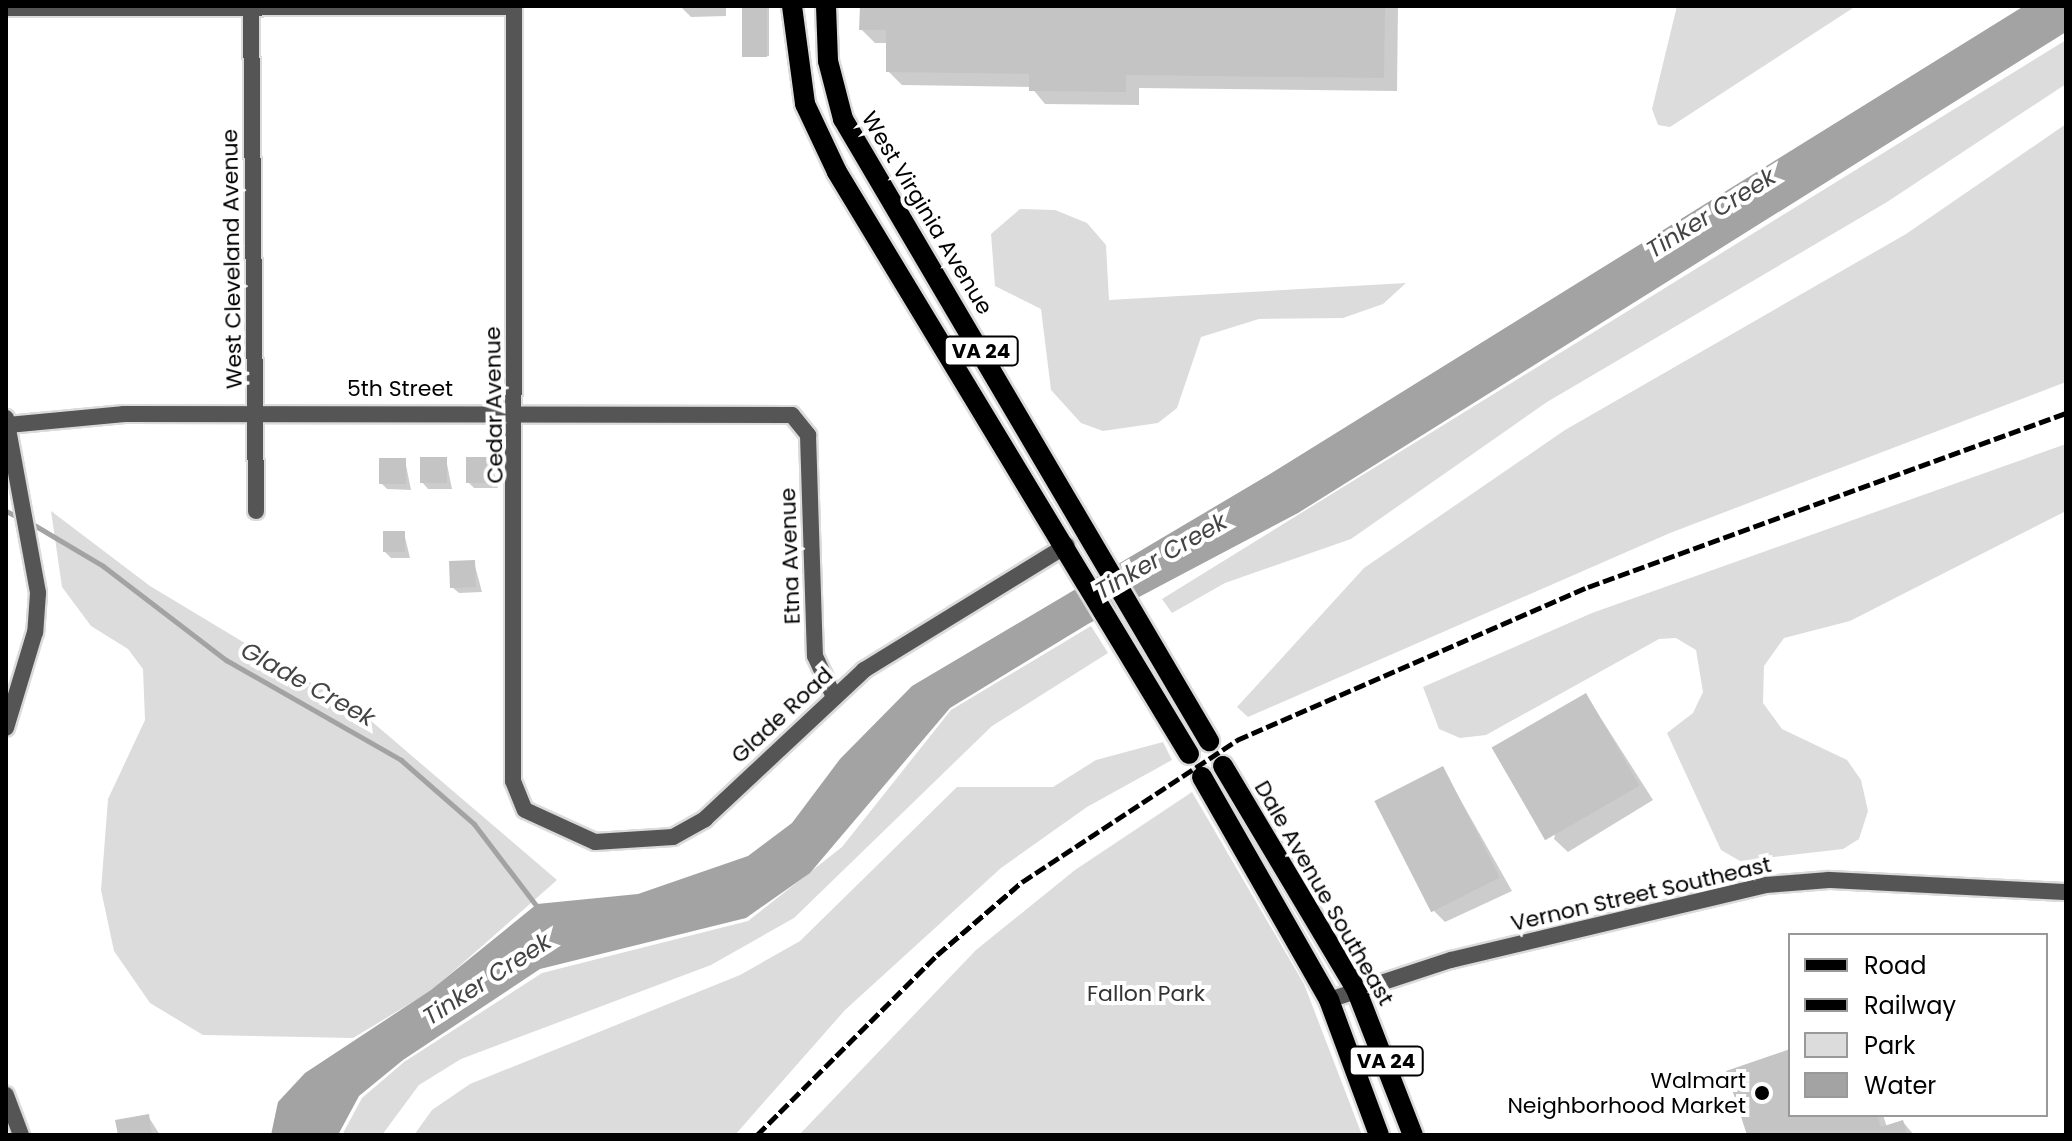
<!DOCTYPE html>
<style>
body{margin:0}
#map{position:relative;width:2072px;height:1141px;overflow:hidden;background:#fff;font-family:Poppins,sans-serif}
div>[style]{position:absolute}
.green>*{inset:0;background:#dcdcdc}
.water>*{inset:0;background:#a3a3a3}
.shadow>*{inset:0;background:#0003;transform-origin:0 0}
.stream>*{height:5px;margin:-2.5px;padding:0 2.5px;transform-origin:2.5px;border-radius:2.5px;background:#a3a3a3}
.building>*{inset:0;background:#c4c4c4;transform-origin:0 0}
.roads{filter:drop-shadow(2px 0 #dbdbdb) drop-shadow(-2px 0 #dbdbdb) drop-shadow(0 2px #dbdbdb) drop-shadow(0 -2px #dbdbdb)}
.minor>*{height:16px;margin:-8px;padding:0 8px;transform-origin:8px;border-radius:8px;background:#555}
.tertiary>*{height:16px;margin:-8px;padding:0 8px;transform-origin:8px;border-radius:8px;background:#555}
.primary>*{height:20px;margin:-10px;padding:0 10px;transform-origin:10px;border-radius:10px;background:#000}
.rail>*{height:5px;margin-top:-2.5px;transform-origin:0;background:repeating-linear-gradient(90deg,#000 0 12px,transparent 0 16px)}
.dots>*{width:22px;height:22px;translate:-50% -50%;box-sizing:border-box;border:4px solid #fff;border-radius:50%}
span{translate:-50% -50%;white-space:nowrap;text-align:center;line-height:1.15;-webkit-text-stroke:8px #fff;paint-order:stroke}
.shield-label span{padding:2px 6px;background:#fff;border:2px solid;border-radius:6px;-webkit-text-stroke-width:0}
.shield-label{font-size:20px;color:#000;font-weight:700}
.street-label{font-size:22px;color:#000}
.park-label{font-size:22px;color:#333}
.poi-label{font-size:22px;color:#000}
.right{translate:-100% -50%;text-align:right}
.water-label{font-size:24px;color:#444;font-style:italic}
.frame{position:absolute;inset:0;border:8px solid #000;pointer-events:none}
.legend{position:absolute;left:1788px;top:933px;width:260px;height:184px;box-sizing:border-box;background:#fff;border:2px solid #999;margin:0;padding:10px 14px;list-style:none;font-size:24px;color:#000}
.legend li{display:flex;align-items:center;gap:16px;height:40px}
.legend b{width:40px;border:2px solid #999}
</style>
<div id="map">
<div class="green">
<i style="clip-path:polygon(1677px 6px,1856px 6px,1670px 127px,1658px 125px,1652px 109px)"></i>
<i style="clip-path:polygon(2066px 40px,2066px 84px,1887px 202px,1547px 402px,1351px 539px,1225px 583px,1172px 613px,1162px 599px)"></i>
<i style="clip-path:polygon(2066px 124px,2066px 382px,1670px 533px,1248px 717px,1237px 707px,1364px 568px,1565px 430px,1906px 234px)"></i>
<i style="clip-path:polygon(1020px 209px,1055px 210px,1087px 223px,1106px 245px,1109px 300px,1406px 283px,1383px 304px,1343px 318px,1259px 319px,1201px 337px,1177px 408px,1158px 423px,1103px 431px,1081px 423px,1051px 390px,1041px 309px,995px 286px,991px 234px)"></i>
<i style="clip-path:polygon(2066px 444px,2066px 511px,1850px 621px,1784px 638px,1764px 666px,1763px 703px,1782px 729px,1847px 760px,1861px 780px,1868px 811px,1859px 839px,1843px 849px,1740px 861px,1721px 850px,1667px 733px,1693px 713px,1703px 692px,1696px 650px,1676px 638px,1659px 639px,1486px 735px,1460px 738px,1439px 729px,1423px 687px,1592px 613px)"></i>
<i style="clip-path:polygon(51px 511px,150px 586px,363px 714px,557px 880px,431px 991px,353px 1038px,203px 1035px,150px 1003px,114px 951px,101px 890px,108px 799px,145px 720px,143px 669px,128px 649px,91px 626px,62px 587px)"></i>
<i style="clip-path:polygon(1091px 626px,1108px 653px,992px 726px,794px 918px,711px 965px,461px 1059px,419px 1085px,382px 1135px,342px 1135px,362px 1098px,404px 1062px,542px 973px,748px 921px,842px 847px,951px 710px)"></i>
<i style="clip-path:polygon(1163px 742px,1172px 760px,1087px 807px,1001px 868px,845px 1010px,735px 1135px,414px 1135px,432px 1110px,470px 1084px,740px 975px,800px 941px,957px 787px,1053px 787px,1096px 760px)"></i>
<i style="clip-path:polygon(1192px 792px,1304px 984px,1362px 1135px,799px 1135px,976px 950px,1075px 870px)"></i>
</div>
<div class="water">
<i style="clip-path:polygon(2024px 6px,2066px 6px,2066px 32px,1298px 513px,1088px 624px,950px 708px,810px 873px,746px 918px,540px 969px,403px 1060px,359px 1096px,338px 1135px,271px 1135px,278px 1102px,305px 1073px,431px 990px,537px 904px,638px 894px,748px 856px,792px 823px,840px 759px,912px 686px,1270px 474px)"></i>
</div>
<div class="shadow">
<i style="clip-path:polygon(726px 6px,726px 16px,691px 17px,680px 6px)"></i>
<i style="left:744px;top:6px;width:25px;height:50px"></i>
<i style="clip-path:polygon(862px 6px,1398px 6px,1397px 91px,1139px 88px,1139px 105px,1045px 104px,1031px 87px,902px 85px,888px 71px,888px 43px,875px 43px,861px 29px)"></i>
<i style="clip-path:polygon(446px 459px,452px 489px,428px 489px,422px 482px)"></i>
<i style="clip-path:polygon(491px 459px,498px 488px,474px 488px,468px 482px)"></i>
<i style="clip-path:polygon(405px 460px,411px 490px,387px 489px,381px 483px)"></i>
<i style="clip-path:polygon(404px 533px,410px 558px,391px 558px,385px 552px)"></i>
<i style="clip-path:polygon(474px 562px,482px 592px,459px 593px,452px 587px)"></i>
<i style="clip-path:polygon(1586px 695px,1653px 800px,1568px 852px,1554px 839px)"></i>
<i style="clip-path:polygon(1443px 769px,1512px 891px,1445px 922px,1431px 908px)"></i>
<i style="clip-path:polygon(1790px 1051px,1790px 1115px,1883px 1115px,1887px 1127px,1903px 1122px,1914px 1135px,1749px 1135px)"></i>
<i style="clip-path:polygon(148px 1116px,160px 1135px,120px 1135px)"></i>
</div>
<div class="stream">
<i style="left:6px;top:511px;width:16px;rotate:27deg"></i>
<i style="left:29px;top:522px;width:86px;rotate:30.7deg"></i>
<i style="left:103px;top:566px;width:155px;rotate:37.4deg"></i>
<i style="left:226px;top:660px;width:202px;rotate:29.7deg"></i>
<i style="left:401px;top:760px;width:97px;rotate:41.2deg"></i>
<i style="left:474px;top:824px;width:106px;rotate:52.7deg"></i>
</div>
<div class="building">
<i style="left:742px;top:6px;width:25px;height:51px"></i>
<i style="clip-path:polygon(860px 6px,1385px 6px,1384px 78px,1126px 75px,1126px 92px,1029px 91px,1029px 74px,886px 72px,886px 30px,859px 30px)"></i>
<i style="left:420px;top:457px;width:27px;height:26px"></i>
<i style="left:466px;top:457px;width:26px;height:26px"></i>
<i style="left:379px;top:458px;width:27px;height:26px"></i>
<i style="left:383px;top:531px;width:22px;height:21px"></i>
<i style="left:475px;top:560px;width:27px;height:26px;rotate:88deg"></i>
<i style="left:1586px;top:693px;width:107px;height:109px;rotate:60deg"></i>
<i style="left:1443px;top:766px;width:125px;height:77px;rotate:63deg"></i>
<i style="clip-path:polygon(1790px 1049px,1790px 1115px,1877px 1115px,1881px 1127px,1903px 1120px,1908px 1135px,1747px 1135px,1726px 1071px)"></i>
<i style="clip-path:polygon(149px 1114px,152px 1135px,118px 1135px,115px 1120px)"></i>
</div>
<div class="roads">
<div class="minor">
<i style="left:251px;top:6px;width:505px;rotate:89.43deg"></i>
<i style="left:514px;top:6px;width:775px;rotate:90.07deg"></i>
<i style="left:513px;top:781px;width:31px;rotate:68deg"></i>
<i style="left:525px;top:810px;width:77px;rotate:24.6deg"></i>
<i style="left:595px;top:842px;width:78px;rotate:-3.7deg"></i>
<i style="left:673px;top:837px;width:37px;rotate:-29deg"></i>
<i style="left:705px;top:819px;width:218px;rotate:-43.1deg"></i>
<i style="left:864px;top:670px;width:238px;rotate:-31.6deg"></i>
<i style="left:6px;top:8px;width:508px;rotate:-0.11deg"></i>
<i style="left:8px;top:425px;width:117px;rotate:-5.4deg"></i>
<i style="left:124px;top:414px;width:668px;rotate:0.09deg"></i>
<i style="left:792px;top:415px;width:26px;rotate:51deg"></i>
<i style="left:808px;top:435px;width:221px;rotate:88.2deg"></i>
<i style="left:815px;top:656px;width:45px;rotate:65.1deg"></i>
<i style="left:1329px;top:1000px;width:128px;rotate:-18.2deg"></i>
<i style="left:1451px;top:960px;width:324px;rotate:-13.4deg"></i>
<i style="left:1766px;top:885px;width:63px;rotate:-4.5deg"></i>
<i style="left:1829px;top:880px;width:237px;rotate:2.9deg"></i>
</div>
<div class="tertiary">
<i style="left:6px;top:418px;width:178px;rotate:79.6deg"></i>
<i style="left:38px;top:593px;width:39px;rotate:94deg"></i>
<i style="left:35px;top:632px;width:100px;rotate:106.8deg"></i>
<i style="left:6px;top:1095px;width:43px;rotate:69.4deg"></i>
</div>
<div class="primary">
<i style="left:792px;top:6px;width:99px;rotate:82.4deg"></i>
<i style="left:805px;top:104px;width:75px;rotate:64.8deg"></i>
<i style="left:837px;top:172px;width:680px;rotate:58.83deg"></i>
<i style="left:826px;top:6px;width:55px;rotate:87.9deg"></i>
<i style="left:828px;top:61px;width:60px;rotate:75.5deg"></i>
<i style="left:843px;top:119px;width:722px;rotate:59.53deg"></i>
<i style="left:1223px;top:766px;width:260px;rotate:59.2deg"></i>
<i style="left:1356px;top:989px;width:157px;rotate:68.7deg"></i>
<i style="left:1202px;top:777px;width:257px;rotate:60.3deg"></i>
<i style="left:1329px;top:1000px;width:144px;rotate:69.7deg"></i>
</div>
</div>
<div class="rail">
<i style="left:757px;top:1135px;width:255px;rotate:-45deg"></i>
<i style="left:937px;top:955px;width:112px;rotate:-40.7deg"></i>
<i style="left:1022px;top:882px;width:258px;rotate:-33.4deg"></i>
<i style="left:1237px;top:740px;width:383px;rotate:-23.6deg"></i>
<i style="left:1588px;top:587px;width:509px;rotate:-20deg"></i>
</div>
<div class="dots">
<i style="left:1762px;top:1093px;background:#000"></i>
</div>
<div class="shield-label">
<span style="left:981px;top:351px">VA 24</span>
<span style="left:1386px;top:1061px">VA 24</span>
</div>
<div class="street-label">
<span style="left:927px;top:213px;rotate:59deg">West Virginia Avenue</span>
<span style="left:232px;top:259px;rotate:-91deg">West Cleveland Avenue</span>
<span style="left:400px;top:389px">5th Street</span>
<span style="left:494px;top:405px;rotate:-91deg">Cedar Avenue</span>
<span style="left:790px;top:556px;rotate:-92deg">Etna Avenue</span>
<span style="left:782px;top:715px;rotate:-43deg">Glade Road</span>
<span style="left:1324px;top:893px;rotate:60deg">Dale Avenue Southeast</span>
<span style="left:1641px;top:894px;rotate:-13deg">Vernon Street Southeast</span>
</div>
<div class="park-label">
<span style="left:1146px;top:994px">Fallon Park</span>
</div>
<div class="poi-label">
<span class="right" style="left:1746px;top:1093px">Walmart<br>Neighborhood Market</span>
</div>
<div class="water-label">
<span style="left:1711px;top:213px;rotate:-32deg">Tinker Creek</span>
<span style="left:1161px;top:556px;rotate:-30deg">Tinker Creek</span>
<span style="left:308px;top:684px;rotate:29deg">Glade Creek</span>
<span style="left:487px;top:979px;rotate:-33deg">Tinker Creek</span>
</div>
<div class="frame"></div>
<ul class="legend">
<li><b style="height:10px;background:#000"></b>Road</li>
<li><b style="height:10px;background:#000"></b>Railway</li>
<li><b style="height:22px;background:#dcdcdc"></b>Park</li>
<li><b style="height:22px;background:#a3a3a3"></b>Water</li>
</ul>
</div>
